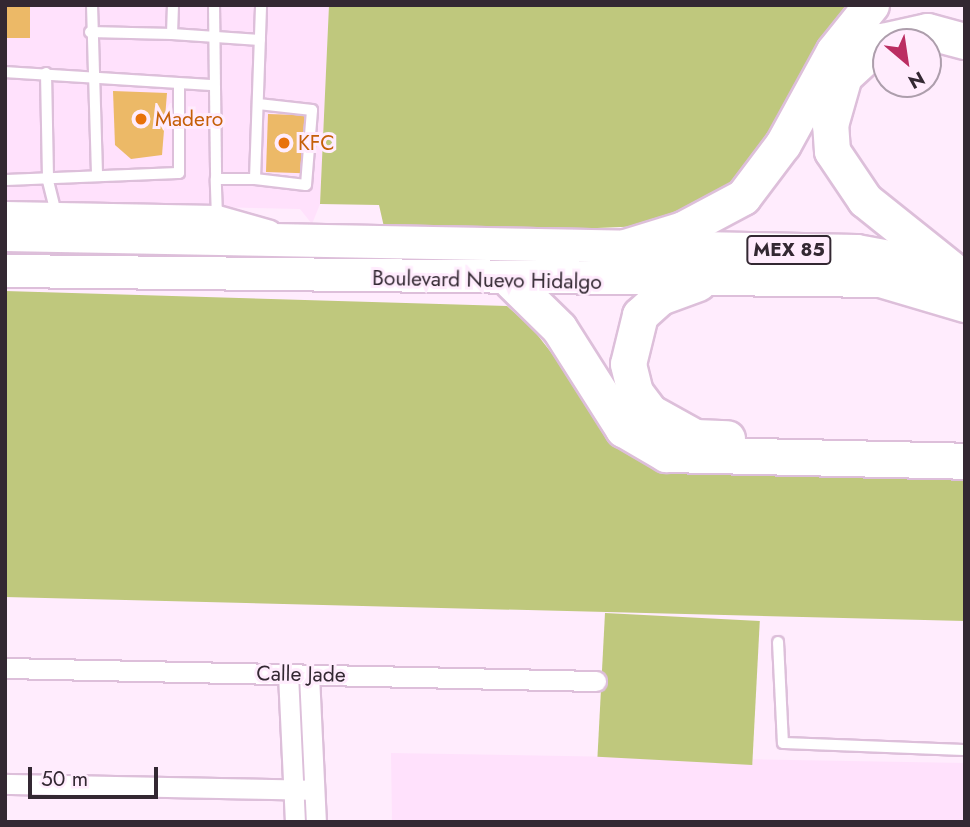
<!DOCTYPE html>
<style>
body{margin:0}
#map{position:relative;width:970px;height:827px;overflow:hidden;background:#ffecfd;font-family:Jost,sans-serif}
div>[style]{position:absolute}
.built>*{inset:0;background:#ffe1fc}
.green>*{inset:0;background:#bfc87d;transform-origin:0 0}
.building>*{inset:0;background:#ecb967;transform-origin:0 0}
.roads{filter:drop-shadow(2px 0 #ddbfda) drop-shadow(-2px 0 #ddbfda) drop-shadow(0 2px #ddbfda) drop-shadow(0 -2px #ddbfda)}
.lane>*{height:10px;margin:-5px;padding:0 5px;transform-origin:5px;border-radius:5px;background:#fff}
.street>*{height:19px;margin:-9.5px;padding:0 9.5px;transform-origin:9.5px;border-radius:9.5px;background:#fff}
.primary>*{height:32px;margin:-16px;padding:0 16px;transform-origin:16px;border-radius:16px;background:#fff}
.highway>*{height:35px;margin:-17.5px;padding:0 17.5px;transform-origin:17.5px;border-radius:17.5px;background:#fff}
.dots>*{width:19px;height:19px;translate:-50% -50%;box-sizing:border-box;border:4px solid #ffecfd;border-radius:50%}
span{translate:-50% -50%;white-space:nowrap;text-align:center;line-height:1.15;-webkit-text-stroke:6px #ffecfd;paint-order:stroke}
.shield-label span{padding:2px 5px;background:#ffecfd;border:2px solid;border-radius:5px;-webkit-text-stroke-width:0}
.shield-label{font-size:19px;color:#332832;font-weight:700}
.food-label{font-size:21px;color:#c56008}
.left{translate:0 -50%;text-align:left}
.street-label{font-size:21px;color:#332832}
.frame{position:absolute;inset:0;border:7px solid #332832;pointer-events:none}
.north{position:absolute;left:872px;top:28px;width:70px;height:70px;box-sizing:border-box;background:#ffecfd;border:2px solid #ad9eac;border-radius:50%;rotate:151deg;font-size:19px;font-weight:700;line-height:28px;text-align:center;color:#332832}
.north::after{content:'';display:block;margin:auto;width:24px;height:32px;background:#bb2e62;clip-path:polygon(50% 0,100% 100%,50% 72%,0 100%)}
.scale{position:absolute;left:28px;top:767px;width:130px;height:32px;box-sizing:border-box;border:4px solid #332832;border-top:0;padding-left:9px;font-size:21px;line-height:24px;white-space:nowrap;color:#332832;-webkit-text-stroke:5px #ffecfd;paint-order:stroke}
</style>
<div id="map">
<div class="built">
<i style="clip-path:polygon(5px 5px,329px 5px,320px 204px,312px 224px,300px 209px,5px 203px)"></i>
<i style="clip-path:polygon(391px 753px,965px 763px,965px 822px,392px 822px)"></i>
</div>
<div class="green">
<i style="clip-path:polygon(329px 5px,857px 5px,729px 189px,645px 226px,573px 229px,384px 227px,379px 205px,320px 204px)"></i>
<i style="clip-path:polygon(5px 291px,507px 306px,532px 328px,625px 447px,965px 471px,965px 621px,5px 597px)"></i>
<i style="left:605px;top:613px;width:155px;height:144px;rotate:3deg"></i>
</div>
<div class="building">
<i style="left:5px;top:5px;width:25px;height:33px"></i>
<i style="clip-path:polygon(113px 91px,167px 93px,162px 155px,131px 159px,115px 145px)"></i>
<i style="left:268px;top:114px;width:37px;height:58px;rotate:2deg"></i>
</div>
<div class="roads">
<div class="lane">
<i style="left:92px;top:5px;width:170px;rotate:88.3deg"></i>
<i style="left:173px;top:5px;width:29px;rotate:92deg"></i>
<i style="left:172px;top:34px;width:88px;rotate:3.9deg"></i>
<i style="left:214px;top:5px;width:174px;rotate:89.3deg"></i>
<i style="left:90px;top:32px;width:82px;rotate:1.4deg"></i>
<i style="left:5px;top:72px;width:209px;rotate:3.6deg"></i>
<i style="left:46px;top:73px;width:108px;rotate:88.9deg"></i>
<i style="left:48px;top:181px;width:32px;rotate:76deg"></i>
<i style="left:255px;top:179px;width:51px;rotate:6.7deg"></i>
<i style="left:306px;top:185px;width:75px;rotate:-85.4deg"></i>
<i style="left:312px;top:110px;width:54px;rotate:-173.7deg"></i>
<i style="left:5px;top:180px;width:174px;rotate:-2.3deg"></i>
<i style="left:179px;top:173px;width:88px;rotate:-90deg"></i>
<i style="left:217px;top:217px;width:38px;rotate:-92deg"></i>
<i style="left:216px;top:179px;width:39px"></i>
<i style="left:255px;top:179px;width:174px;rotate:-88deg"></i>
<i style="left:778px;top:642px;width:101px;rotate:87.2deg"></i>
<i style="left:783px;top:743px;width:182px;rotate:2.2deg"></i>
</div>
<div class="street">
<i style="left:5px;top:211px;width:212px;rotate:1.1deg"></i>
<i style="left:217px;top:215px;width:55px;rotate:15.8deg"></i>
<i style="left:5px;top:668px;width:591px;rotate:1.26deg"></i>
<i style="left:288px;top:674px;width:148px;rotate:87.3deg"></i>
<i style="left:309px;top:675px;width:147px;rotate:87.3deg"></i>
<i style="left:5px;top:784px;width:309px;rotate:1.1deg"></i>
</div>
<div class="primary">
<i style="left:5px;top:235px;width:852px;rotate:1.08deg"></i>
<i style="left:857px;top:251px;width:95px;rotate:10.4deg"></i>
<i style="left:950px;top:268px;width:18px;rotate:34deg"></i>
<i style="left:5px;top:271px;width:875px;rotate:0.65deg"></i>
<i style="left:880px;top:281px;width:89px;rotate:16.4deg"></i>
</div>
<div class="highway">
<i style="left:625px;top:247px;width:61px;rotate:-17.2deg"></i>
<i style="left:683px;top:229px;width:68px;rotate:-28.1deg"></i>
<i style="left:743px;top:197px;width:66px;rotate:-53deg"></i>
<i style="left:783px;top:144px;width:106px;rotate:-61.3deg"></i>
<i style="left:834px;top:51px;width:59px;rotate:-51.2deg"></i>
<i style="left:950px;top:268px;width:109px;rotate:-141.3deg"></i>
<i style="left:865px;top:200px;width:59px;rotate:-124deg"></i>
<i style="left:832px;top:151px;width:26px;rotate:-94deg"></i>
<i style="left:830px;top:125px;width:51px;rotate:-74.1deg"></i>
<i style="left:844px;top:76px;width:52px;rotate:-42.6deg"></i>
<i style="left:882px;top:41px;width:46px;rotate:-12.5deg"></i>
<i style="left:927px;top:31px;width:39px;rotate:15deg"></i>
<i style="left:511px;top:281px;width:67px;rotate:44.4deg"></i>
<i style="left:559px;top:328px;width:120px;rotate:57.6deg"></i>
<i style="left:623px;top:429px;width:50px;rotate:30.2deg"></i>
<i style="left:666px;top:454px;width:299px;rotate:1.3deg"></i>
<i style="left:698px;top:283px;width:40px;rotate:159.8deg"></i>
<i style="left:660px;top:297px;width:27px;rotate:138deg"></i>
<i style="left:640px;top:315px;width:50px;rotate:103.8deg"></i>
<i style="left:628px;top:364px;width:29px;rotate:76deg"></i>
<i style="left:635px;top:392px;width:25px;rotate:53deg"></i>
<i style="left:650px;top:412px;width:51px;rotate:29.1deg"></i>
<i style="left:695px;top:437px;width:32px;rotate:2deg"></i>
</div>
</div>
<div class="dots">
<i style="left:141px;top:119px;background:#e8710a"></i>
<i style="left:284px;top:143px;background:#e8710a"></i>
</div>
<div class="shield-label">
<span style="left:789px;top:250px">MEX 85</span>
</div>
<div class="food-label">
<span class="left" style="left:155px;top:119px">Madero</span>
<span class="left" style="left:298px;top:143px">KFC</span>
</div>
<div class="street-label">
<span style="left:487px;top:280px;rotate:1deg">Boulevard Nuevo Hidalgo</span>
<span style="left:301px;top:674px;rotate:1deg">Calle Jade</span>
</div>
<div class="frame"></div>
<div class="north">N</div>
<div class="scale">50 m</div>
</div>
